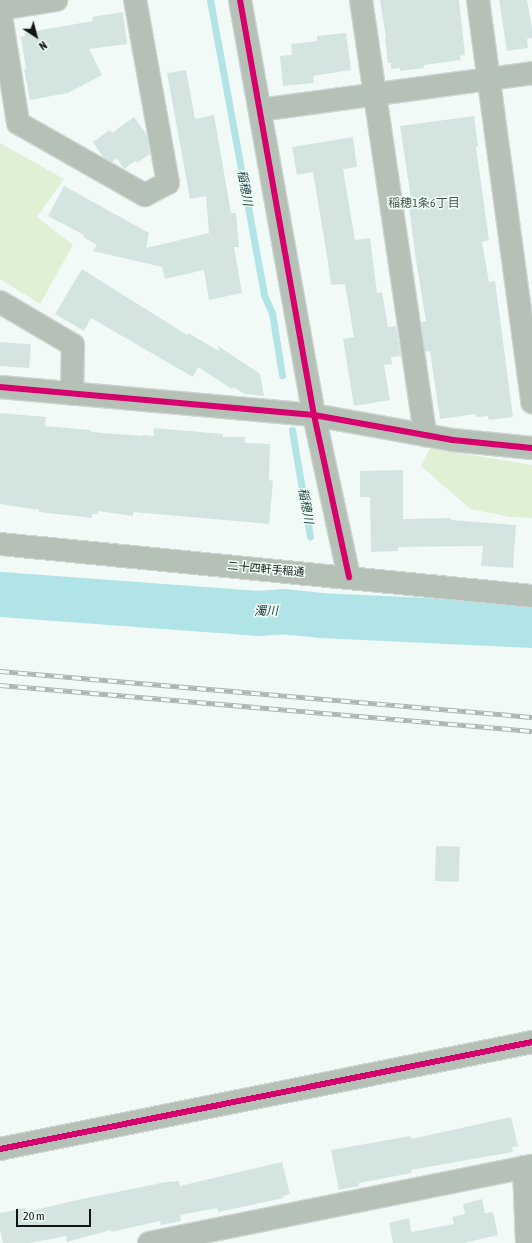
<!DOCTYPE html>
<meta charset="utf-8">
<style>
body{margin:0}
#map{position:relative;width:532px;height:1243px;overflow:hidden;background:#f2faf7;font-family:"Asap Condensed","Noto Sans JP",sans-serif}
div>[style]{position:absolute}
.green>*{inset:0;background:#e0f0d5}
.stream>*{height:7px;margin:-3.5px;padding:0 3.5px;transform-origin:3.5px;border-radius:3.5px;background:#b1e4e7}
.river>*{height:45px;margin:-22.5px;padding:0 22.5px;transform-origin:22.5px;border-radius:22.5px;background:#b1e4e7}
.building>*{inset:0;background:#d4e5e1;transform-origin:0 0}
.roads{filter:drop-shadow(1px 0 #cfd5d3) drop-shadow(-1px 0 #cfd5d3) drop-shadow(0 1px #cfd5d3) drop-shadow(0 -1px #cfd5d3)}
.minor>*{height:22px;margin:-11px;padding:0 11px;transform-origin:11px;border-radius:11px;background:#b5c1b6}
.tertiary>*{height:22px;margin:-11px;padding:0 11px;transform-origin:11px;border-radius:11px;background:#b5c1b6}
.rail>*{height:4.5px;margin-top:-2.25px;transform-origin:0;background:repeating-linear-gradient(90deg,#effef7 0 9px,#adb5b0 0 18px);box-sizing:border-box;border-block:1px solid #adb5b0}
.cycleway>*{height:6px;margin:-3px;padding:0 3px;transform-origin:3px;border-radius:3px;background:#d6006c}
span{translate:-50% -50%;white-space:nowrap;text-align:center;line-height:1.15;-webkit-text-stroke:3px #effef7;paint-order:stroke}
.street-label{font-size:11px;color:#111614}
.water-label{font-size:12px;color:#1a3c3e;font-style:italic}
.neighbourhood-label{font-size:12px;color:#46534d}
.north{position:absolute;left:16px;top:16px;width:40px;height:40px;-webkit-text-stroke:3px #effef7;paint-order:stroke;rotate:144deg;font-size:11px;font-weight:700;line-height:16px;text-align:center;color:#111614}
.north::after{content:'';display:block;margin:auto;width:14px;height:18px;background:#111614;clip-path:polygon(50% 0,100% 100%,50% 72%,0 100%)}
.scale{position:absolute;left:16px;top:1209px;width:75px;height:18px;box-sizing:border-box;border:2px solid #111614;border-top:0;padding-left:5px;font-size:12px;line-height:14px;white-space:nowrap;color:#111614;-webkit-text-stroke:3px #effef7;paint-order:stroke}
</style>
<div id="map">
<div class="green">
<i style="clip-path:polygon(0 143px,64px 179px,37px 217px,73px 245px,40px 304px,0 279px)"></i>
<i style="clip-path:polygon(430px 448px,532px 465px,532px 518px,510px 517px,470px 509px,421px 466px)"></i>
</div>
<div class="stream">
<i style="left:210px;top:0;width:300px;rotate:79.6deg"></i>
<i style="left:264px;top:295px;width:20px;rotate:66deg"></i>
<i style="left:272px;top:313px;width:63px;rotate:80.8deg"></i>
<i style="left:292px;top:430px;width:108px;rotate:80.4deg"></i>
<i style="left:318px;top:600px;width:15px;rotate:82deg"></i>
</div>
<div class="river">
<i style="left:0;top:594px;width:257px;rotate:4.2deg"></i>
<i style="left:256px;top:613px;width:26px;rotate:-4deg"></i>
<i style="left:282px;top:611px;width:38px;rotate:6deg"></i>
<i style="left:320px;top:615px;width:212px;rotate:2.7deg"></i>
</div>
<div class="building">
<i style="clip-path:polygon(380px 0,459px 0,465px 55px,460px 56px,461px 60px,424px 65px,424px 68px,400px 71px,400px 68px,391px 69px,391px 63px,388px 63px,385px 38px,386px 38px)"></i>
<i style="clip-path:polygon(499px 0,527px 0,532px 28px,532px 38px,527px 39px,528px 48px,507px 51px)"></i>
<i style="clip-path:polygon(123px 12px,127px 44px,89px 49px,102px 75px,68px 93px,30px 100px,24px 69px,26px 69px,21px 37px,25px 36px,24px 33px,93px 21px,92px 17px)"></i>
<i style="clip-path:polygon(346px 33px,351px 70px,313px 76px,314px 83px,283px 86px,280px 56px,292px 55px,291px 44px,317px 41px,317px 36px)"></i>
<i style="clip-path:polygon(186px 70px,195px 119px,214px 115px,231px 213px,236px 213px,239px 247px,234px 247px,242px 293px,209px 300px,204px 270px,165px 279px,162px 267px,93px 251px,97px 245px,83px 237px,84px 235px,48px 216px,64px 186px,149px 233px,146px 248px,209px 233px,206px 196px,190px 199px,167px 73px)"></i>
<i style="clip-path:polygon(474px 116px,478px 146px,476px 147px,489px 240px,482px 242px,489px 282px,495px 281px,513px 417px,489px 420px,488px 416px,476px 417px,475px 414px,440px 419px,430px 351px,425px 352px,421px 322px,426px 321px,415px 254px,409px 206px,412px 205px,400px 126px)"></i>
<i style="clip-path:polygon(134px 117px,147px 135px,150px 154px,137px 163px,135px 161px,124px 169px,117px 158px,112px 162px,103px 157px,93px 142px,110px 130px,112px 133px)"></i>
<i style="clip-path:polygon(353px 137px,357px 167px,343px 169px,355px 240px,370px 238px,377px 293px,382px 292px,388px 327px,396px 326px,401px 356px,391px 357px,392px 364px,384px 365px,390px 400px,354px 406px,343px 339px,354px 337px,345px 284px,331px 285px,328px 262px,313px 172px,297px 175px,292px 147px)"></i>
<i style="clip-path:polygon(82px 269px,187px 335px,188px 333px,219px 351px,218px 346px,260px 374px,264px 396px,245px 394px,233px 387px,232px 389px,198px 367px,193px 377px,91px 318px,84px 331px,55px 314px)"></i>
<i style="left:0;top:342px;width:31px;height:24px;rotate:4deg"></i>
<i style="clip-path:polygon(0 413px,46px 417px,45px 426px,91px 430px,91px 432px,142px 436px,142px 435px,154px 436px,154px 428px,223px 434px,223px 437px,245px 437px,245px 443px,270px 444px,269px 480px,273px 481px,269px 524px,133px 512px,133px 516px,98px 511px,98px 514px,92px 514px,92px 518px,39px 512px,39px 510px,0 504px)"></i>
<i style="clip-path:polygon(403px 470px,403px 519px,451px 518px,451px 520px,516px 525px,513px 568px,481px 566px,483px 546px,398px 547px,398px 551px,371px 552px,370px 497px,360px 497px,360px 471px)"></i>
<i style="left:436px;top:846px;width:24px;height:35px;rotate:2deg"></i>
<i style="clip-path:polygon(511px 1117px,518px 1146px,512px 1147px,513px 1152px,411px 1170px,412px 1173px,359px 1183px,359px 1186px,339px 1190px,331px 1150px,410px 1136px,411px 1139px)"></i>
<i style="clip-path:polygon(282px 1162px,290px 1194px,283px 1196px,284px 1198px,218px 1212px,217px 1208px,180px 1215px,181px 1221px,161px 1225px,160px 1221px,111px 1232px,111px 1230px,67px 1242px,66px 1236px,30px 1243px,3px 1243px,0 1230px,0 1213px,26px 1208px,27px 1212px,77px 1200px,166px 1182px,179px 1181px,180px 1186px)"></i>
<i style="clip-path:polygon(482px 1199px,485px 1213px,493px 1212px,498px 1235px,464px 1243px,393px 1243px,389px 1223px,409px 1218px,411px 1232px,454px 1224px,452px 1217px,465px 1214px,463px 1204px)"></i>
</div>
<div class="roads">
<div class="minor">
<i style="left:240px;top:0;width:422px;rotate:79.9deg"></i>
<i style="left:314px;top:415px;width:166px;rotate:77.8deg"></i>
<i style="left:361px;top:0;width:440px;rotate:81.6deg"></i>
<i style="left:478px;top:0;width:406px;rotate:82.3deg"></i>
<i style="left:0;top:9px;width:57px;rotate:-9.1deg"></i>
<i style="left:0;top:10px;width:114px;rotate:80.9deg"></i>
<i style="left:18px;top:123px;width:146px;rotate:29.6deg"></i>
<i style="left:145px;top:195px;width:26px;rotate:-28deg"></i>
<i style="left:168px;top:183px;width:186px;rotate:-100.2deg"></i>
<i style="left:260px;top:110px;width:275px;rotate:-7.7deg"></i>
<i style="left:0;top:302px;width:85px;rotate:30.5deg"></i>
<i style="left:73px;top:345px;width:49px;rotate:91.2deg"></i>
<i style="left:0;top:387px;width:315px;rotate:5.1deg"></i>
<i style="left:314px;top:415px;width:141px;rotate:10.2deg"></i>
<i style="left:453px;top:440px;width:79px;rotate:5.8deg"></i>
<i style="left:0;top:1149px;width:543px;rotate:-11.37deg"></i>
<i style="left:524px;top:1167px;width:76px;rotate:87.7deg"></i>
<i style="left:149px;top:1243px;width:391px;rotate:-11.4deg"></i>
</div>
<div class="tertiary">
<i style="left:0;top:544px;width:535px;rotate:5.58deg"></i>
</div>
</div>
<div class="rail">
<i style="left:0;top:671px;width:534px;rotate:4.94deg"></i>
<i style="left:0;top:685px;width:534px;rotate:4.94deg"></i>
</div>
<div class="cycleway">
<i style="left:240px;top:0;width:422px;rotate:79.9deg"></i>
<i style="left:314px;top:415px;width:166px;rotate:77.8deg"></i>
<i style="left:0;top:387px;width:315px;rotate:5.1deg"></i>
<i style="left:314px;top:415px;width:141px;rotate:10.2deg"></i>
<i style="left:453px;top:440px;width:79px;rotate:5.8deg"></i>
<i style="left:0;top:1149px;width:543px;rotate:-11.37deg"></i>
</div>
<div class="street-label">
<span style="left:266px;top:569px;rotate:5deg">二十四軒手稲通</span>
</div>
<div class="water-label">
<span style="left:244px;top:188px;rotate:80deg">稲穂川</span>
<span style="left:305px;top:506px;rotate:80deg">稲穂川</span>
<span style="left:266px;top:612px;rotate:-1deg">濁川</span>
</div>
<div class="neighbourhood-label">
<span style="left:424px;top:204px">稲穂1条6丁目</span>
</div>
<div class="north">N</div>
<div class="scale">20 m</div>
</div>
